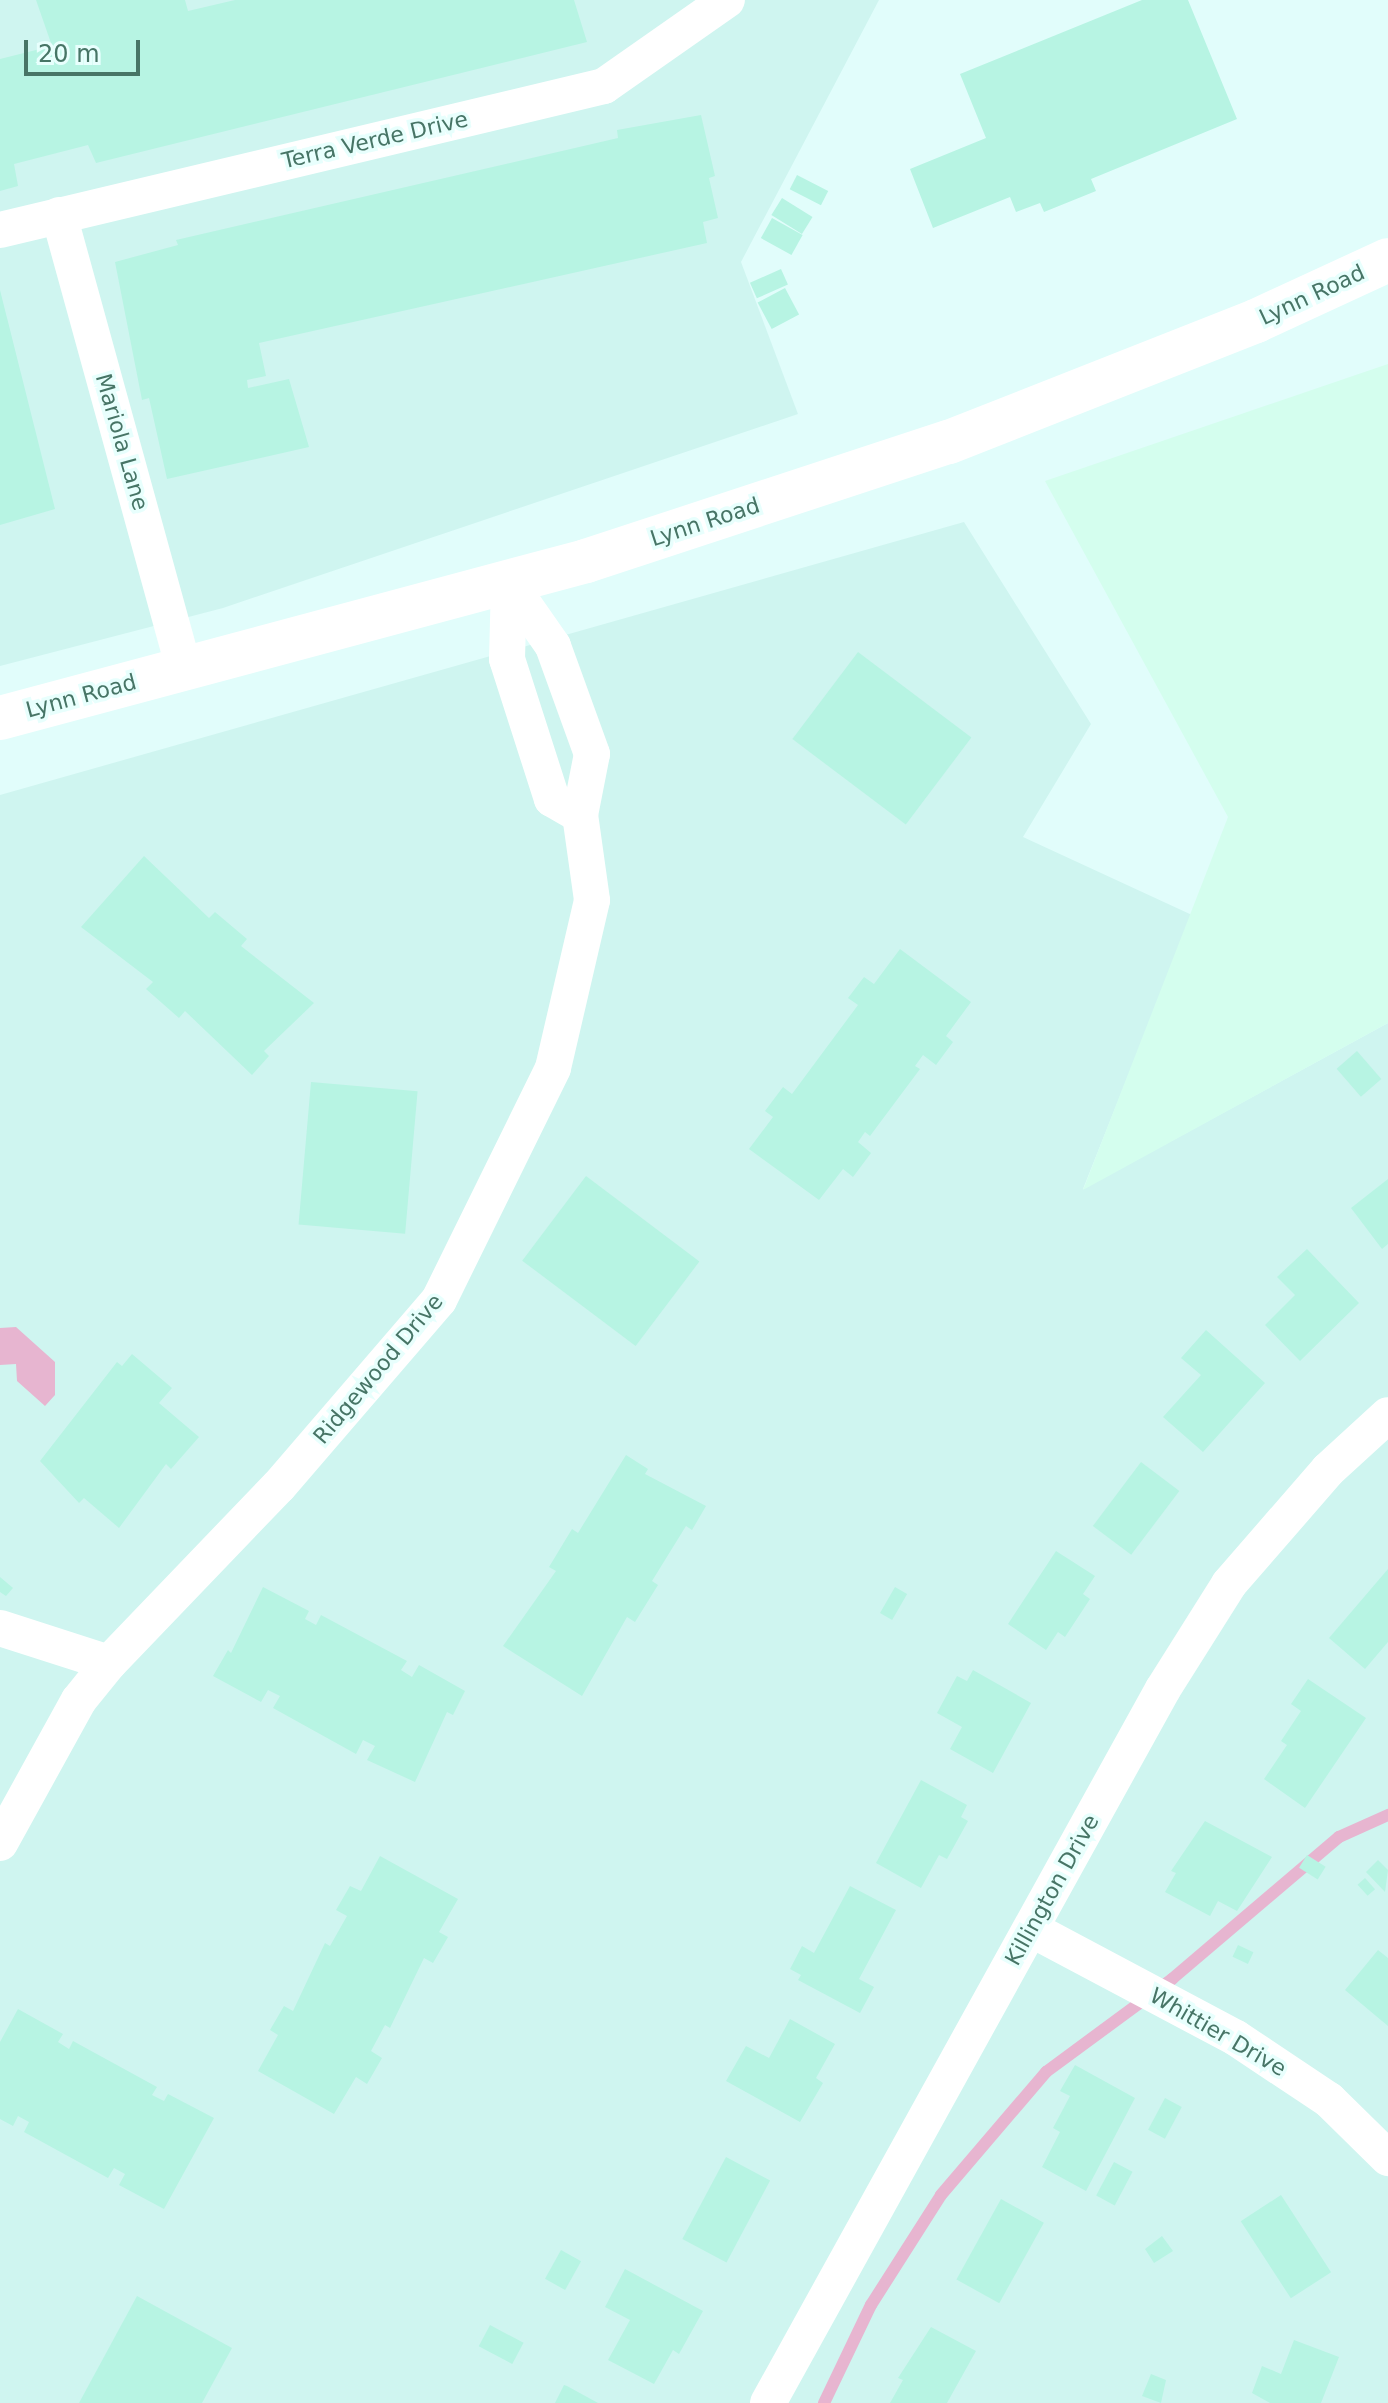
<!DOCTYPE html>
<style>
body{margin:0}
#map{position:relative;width:1388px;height:2403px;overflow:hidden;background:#e1fdfb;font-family:"DejaVu Sans",sans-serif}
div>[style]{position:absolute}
.residential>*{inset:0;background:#cff5f0}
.commercial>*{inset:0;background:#d4feee}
.water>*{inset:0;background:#e7b5d0}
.stream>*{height:12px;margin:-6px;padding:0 6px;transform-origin:6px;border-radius:6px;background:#e7b5d0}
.building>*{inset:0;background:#b7f4e3;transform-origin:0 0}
.minor>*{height:36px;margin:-18px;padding:0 18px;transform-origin:18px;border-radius:18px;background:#fff}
.secondary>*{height:44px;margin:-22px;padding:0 22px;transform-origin:22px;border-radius:22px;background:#fff}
span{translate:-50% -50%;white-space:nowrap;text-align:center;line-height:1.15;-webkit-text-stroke:7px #e8fffd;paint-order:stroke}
.street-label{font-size:22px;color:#477566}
.scale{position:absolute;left:24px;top:40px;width:116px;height:36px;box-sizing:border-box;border:4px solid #477566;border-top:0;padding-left:10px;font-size:24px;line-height:28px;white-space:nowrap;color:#477566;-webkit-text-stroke:6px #e8fffd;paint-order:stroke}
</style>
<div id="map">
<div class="residential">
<i style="clip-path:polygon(0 0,879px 0,741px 262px,798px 414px,223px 608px,0 666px)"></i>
<i style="clip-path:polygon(964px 522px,1091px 724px,1023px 837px,1192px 915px,1083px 1189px,1388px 1023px,1388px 2403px,0 2403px,0 795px)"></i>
</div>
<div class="commercial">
<i style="clip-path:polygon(1388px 364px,1388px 1023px,1083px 1190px,1228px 817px,1045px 481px)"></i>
</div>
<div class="water">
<i style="clip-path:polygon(16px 1327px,55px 1362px,55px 1395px,45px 1406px,17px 1381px,16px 1364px,0 1365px,0 1328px)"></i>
</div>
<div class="stream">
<i style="left:824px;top:2403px;width:109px;rotate:-64.4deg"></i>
<i style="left:871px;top:2305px;width:130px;rotate:-57.5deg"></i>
<i style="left:941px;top:2195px;width:162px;rotate:-49.5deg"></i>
<i style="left:1046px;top:2072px;width:157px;rotate:-36.4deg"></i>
<i style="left:1172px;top:1979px;width:219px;rotate:-40.4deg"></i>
<i style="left:1339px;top:1837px;width:54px;rotate:-24.2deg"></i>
</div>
<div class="building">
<i style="clip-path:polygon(36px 0,185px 0,188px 11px,235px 0,574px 0,587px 42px,96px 163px,88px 145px,14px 164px,18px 186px,0 191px,0 59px,52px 46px)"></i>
<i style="clip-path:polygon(1142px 0,1188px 0,1237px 119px,1091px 179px,1096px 191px,1044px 212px,1040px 203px,1016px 212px,1010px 197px,933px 228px,910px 169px,986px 138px,960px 74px)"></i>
<i style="clip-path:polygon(701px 115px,715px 176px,709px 178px,718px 218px,703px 222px,707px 243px,259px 343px,266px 376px,247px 380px,248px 388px,289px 379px,309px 447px,167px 479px,149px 398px,142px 400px,115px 262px,178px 245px,176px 240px,618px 138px,617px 130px)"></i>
<i style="left:797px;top:175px;width:35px;height:16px;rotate:27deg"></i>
<i style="left:782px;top:198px;width:36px;height:20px;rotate:32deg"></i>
<i style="left:772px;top:218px;width:35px;height:23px;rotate:29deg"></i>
<i style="left:781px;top:269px;width:17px;height:34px;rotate:66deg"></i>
<i style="left:785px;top:288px;width:30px;height:31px;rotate:62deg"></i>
<i style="clip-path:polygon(0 290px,55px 509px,0 525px)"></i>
<i style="left:858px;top:652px;width:142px;height:109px;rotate:37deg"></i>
<i style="clip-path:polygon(144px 856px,209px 918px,215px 912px,247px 939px,241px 946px,314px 1003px,264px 1051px,269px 1056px,252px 1075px,185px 1011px,179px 1018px,146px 989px,153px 982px,81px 927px)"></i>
<i style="clip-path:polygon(900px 949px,971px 1002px,946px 1036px,953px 1042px,936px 1065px,923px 1055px,915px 1066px,920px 1069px,870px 1136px,865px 1132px,858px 1142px,871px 1153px,853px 1177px,843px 1169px,819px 1200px,749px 1149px,773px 1117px,765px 1111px,783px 1087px,792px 1094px,858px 1005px,848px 998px,864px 977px,874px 984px)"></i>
<i style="left:1357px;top:1051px;width:37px;height:27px;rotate:49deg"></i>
<i style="left:311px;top:1082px;width:107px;height:143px;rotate:5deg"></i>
<i style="left:586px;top:1176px;width:142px;height:106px;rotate:37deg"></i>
<i style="clip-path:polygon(1388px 1179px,1388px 1244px,1382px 1249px,1351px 1208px)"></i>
<i style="clip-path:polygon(1307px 1249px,1359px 1303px,1300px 1361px,1265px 1325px,1295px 1295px,1277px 1277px)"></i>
<i style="clip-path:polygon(1206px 1330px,1265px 1383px,1203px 1452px,1163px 1417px,1201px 1375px,1181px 1358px)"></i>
<i style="clip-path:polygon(132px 1354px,172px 1388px,159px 1403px,199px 1437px,171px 1469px,166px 1464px,119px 1528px,84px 1498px,79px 1503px,40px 1461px,117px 1362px,122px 1366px)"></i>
<i style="clip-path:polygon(626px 1455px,648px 1469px,645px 1474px,706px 1506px,692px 1530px,686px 1526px,652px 1581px,658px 1585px,635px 1622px,627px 1617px,582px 1696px,503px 1646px,556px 1571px,549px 1567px,572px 1529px,578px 1533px)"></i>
<i style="left:1141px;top:1462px;width:48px;height:80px;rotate:37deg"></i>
<i style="clip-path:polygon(1056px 1551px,1095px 1576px,1083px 1594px,1090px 1599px,1065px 1637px,1058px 1632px,1046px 1650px,1008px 1624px)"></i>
<i style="clip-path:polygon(1388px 1569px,1388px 1642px,1365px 1669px,1329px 1638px)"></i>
<i style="clip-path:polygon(0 1577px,13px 1588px,6px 1596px,0 1592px)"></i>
<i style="clip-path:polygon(263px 1587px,309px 1611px,305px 1619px,316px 1625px,321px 1615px,407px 1661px,401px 1670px,412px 1677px,419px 1665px,465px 1691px,453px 1715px,447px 1712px,415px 1782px,367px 1760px,375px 1746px,363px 1740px,356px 1754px,273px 1708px,280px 1696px,268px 1690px,261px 1702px,213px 1676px,228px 1650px,231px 1653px)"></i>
<i style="left:895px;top:1587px;width:14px;height:30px;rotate:30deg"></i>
<i style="clip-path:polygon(973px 1670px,1031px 1703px,993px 1773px,950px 1749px,962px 1727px,937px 1713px,957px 1676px,967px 1681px)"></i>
<i style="clip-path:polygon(1308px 1679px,1366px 1718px,1305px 1808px,1264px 1779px,1287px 1745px,1281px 1741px,1301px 1711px,1291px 1704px)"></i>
<i style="clip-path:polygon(921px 1780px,967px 1805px,961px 1817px,968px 1821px,947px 1859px,939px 1855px,921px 1888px,876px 1863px)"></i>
<i style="clip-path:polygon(1205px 1821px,1272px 1857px,1237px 1911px,1218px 1901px,1210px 1916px,1165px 1892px,1176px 1873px,1171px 1871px)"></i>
<i style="left:1307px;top:1855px;width:22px;height:15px;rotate:32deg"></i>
<i style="clip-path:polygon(380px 1856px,458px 1899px,439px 1932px,448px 1937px,433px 1963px,424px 1958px,390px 2028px,385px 2025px,371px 2051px,382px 2058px,367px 2084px,356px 2077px,334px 2114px,258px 2071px,278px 2035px,270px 2030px,284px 2006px,293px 2011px,325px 1943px,330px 1946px,347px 1916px,336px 1910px,350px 1886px,361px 1891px)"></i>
<i style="clip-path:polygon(1378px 1860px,1388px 1870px,1385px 1892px,1366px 1872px)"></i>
<i style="left:1365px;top:1878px;width:15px;height:10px;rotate:48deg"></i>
<i style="clip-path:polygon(850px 1886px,896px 1910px,859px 1979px,874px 1987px,860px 2013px,798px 1980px,801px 1975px,790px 1969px,802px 1946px,814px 1953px)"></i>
<i style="left:1238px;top:1945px;width:17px;height:13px;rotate:25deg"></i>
<i style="clip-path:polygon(1378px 1950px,1388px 1958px,1388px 2026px,1345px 1990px)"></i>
<i style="clip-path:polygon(18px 2009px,63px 2034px,58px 2042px,69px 2049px,73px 2041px,157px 2087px,152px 2095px,164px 2101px,168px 2094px,214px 2118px,164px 2209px,119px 2185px,125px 2174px,114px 2168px,108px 2178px,24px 2132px,29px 2122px,18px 2116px,13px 2126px,0 2119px,0 2042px)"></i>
<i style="clip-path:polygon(790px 2019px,835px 2044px,816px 2078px,823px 2083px,800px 2122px,726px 2081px,746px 2046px,769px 2058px)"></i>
<i style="clip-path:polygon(1075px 2065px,1135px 2098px,1086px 2191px,1042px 2167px,1060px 2132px,1053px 2128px,1070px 2096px,1060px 2091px)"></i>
<i style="left:1165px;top:2098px;width:19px;height:36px;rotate:28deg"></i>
<i style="left:726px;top:2157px;width:50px;height:93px;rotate:28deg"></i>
<i style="left:1114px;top:2162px;width:21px;height:38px;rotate:28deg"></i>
<i style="left:1281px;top:2195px;width:92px;height:48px;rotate:57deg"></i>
<i style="left:1001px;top:2199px;width:49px;height:92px;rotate:29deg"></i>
<i style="clip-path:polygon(1162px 2236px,1173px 2251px,1154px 2263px,1145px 2249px)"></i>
<i style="left:561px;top:2250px;width:23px;height:33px;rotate:29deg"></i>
<i style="clip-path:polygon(625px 2269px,703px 2311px,679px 2354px,673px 2350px,654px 2384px,608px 2360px,630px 2320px,605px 2307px)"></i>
<i style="clip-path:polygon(137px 2296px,232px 2348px,202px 2403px,79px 2403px)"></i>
<i style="left:490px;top:2325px;width:38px;height:24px;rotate:28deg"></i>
<i style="clip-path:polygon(931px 2327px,976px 2351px,947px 2403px,890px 2403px,903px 2380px,898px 2378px)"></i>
<i style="clip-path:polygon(1294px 2340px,1339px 2357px,1321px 2403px,1270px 2403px,1252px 2393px,1262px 2366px,1281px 2374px)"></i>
<i style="clip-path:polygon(1151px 2374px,1166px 2380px,1161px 2403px,1142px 2396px)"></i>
<i style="clip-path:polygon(564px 2385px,567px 2386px,598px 2403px,555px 2403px)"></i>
</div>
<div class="minor">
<i style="left:59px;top:215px;width:470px;rotate:74.6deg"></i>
<i style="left:0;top:230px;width:621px;rotate:-13.41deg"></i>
<i style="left:604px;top:86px;width:150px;rotate:-35deg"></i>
<i style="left:509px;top:583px;width:76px;rotate:91.5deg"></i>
<i style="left:507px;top:659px;width:147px;rotate:72.2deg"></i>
<i style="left:552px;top:799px;width:32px;rotate:30deg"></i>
<i style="left:0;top:1628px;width:114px;rotate:17.8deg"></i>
<i style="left:0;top:1843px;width:163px;rotate:-61.1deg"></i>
<i style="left:79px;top:1700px;width:48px;rotate:-51deg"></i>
<i style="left:109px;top:1663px;width:245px;rotate:-46.2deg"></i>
<i style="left:279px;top:1486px;width:245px;rotate:-49.3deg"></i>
<i style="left:439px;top:1300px;width:258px;rotate:-63.8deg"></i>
<i style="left:553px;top:1068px;width:172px;rotate:-76.9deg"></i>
<i style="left:592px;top:900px;width:86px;rotate:-98deg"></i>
<i style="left:580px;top:815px;width:62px;rotate:-78.9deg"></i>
<i style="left:592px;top:754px;width:115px;rotate:-109.9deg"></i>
<i style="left:553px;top:646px;width:77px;rotate:-124.9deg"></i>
<i style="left:1031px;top:1929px;width:232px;rotate:28deg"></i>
<i style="left:1236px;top:2038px;width:112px;rotate:33.7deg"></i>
<i style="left:1329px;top:2100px;width:83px;rotate:44.5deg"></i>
<i style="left:768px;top:2403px;width:816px;rotate:-61.05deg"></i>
<i style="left:1163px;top:1689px;width:124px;rotate:-57.8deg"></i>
<i style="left:1229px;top:1584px;width:151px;rotate:-49deg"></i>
<i style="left:1328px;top:1470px;width:81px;rotate:-42.5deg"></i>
</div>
<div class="secondary">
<i style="left:0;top:718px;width:607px;rotate:-15deg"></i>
<i style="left:586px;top:561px;width:382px;rotate:-18.2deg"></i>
<i style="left:949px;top:442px;width:330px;rotate:-21.5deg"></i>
<i style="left:1256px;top:321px;width:145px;rotate:-24.8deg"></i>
</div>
<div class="street-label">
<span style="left:375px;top:140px;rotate:-13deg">Terra Verde Drive</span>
<span style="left:1312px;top:295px;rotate:-25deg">Lynn Road</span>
<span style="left:122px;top:442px;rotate:74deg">Mariola Lane</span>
<span style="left:705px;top:522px;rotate:-18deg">Lynn Road</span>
<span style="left:81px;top:696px;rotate:-15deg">Lynn Road</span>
<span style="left:378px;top:1369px;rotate:-50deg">Ridgewood Drive</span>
<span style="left:1052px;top:1890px;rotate:-61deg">Killington Drive</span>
<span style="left:1218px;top:2032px;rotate:30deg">Whittier Drive</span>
</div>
<div class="scale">20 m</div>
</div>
